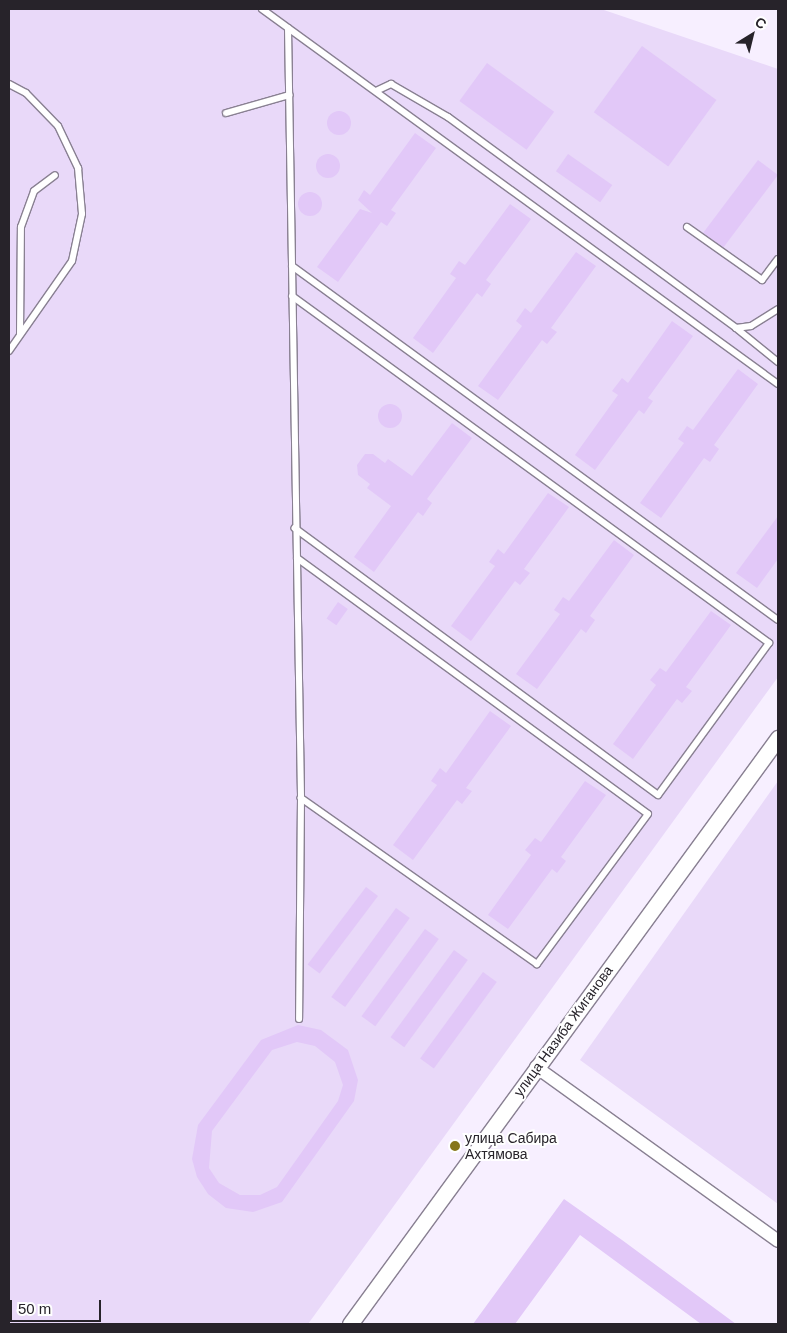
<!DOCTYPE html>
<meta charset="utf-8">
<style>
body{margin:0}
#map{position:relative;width:787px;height:1333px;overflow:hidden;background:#f7efff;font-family:Helvetica,sans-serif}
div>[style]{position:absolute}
.green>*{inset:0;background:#e9d9f9}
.building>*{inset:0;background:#e2c8f8;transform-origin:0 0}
.round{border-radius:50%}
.roads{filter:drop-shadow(1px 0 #898092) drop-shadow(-1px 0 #898092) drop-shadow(0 1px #898092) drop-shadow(0 -1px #898092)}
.service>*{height:6px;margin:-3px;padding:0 3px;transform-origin:3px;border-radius:3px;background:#fff}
.minor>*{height:12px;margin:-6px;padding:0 6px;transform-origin:6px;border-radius:6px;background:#fff}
.tertiary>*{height:15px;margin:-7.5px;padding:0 7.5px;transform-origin:7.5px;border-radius:7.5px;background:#fff}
.dots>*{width:14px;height:14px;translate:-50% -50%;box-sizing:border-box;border:2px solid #fff;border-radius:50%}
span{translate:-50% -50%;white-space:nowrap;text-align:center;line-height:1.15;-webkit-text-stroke:4px #fff;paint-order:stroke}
.street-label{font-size:14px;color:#27232a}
.poi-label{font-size:14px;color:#27232a}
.left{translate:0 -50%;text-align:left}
.frame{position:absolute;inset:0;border:10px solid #27232a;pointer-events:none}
.north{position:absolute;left:727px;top:10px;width:50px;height:50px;-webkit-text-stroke:4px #fff;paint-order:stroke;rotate:36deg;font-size:14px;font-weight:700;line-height:20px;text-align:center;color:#27232a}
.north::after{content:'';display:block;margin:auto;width:18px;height:22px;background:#27232a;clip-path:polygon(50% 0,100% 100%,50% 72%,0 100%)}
.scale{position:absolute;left:10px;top:1300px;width:91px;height:22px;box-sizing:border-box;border:2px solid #27232a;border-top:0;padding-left:6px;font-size:15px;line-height:18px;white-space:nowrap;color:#27232a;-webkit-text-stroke:4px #fff;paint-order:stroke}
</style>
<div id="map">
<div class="green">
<i style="clip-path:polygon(9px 9px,601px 9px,778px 69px,778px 677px,308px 1324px,9px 1324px)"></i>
<i style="clip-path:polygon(778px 781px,778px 1204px,580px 1060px)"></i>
</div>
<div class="building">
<i style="left:642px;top:46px;width:92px;height:82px;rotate:36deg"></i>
<i style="left:487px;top:63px;width:83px;height:47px;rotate:36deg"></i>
<i class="round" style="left:327px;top:111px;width:24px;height:24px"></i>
<i style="clip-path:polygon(415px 133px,436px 148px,391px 210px,396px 213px,387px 226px,381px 222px,338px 282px,317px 267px,360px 209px,372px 213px,358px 200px,364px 190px,370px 195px)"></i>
<i class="round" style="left:316px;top:154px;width:24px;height:24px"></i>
<i style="left:568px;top:154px;width:54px;height:21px;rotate:35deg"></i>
<i style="left:758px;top:160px;width:25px;height:91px;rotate:37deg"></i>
<i class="round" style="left:298px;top:192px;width:24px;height:24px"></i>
<i style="clip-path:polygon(510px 204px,531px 219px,486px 280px,491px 284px,482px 297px,477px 293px,433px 353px,413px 338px,456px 278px,450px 274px,459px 261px,465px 265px)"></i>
<i style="clip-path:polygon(576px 252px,596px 266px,551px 328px,557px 332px,547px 344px,542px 340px,498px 400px,478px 386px,522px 326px,516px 321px,525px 308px,531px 313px)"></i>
<i style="clip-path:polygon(672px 321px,693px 336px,648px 398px,653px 401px,644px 414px,639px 410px,595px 470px,575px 455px,618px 395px,612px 391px,622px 378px,628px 383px)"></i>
<i style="clip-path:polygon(738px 369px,758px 384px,714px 445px,719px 449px,710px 462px,704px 458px,661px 518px,640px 503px,684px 443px,678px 439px,687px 426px,693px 430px)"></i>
<i class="round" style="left:378px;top:404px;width:24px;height:24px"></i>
<i style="clip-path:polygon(452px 423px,472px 438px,427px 499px,432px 503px,423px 516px,418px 512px,374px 572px,354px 557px,391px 506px,367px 488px,370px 484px,358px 475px,357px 465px,365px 454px,373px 454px,385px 463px,388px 459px,412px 476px)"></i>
<i style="clip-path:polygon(548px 493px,569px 507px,524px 569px,530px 573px,520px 585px,515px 581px,471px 641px,451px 626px,495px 566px,489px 562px,498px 549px,504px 554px)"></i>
<i style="clip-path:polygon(778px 516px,778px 559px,757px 588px,736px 573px)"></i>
<i style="clip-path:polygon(614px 540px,634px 555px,590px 616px,595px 620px,586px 633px,581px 629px,537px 689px,516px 674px,560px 614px,554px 610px,563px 597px,569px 601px)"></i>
<i style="left:338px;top:602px;width:12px;height:20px;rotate:35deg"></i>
<i style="clip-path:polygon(711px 611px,731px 625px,686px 687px,692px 691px,682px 703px,677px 699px,633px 759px,613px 744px,656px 685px,650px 680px,660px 668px,666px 672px)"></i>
<i style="clip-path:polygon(490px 711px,511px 726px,466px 788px,472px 791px,462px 804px,457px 800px,413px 860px,393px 845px,437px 785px,431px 781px,440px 768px,446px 773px)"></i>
<i style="clip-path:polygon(585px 781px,606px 795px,561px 857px,566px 861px,557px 873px,552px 869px,508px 929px,488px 915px,531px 855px,525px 850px,535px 838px,541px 842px)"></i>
<i style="left:366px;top:887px;width:15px;height:97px;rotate:37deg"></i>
<i style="left:396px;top:908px;width:17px;height:110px;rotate:36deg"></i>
<i style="left:425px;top:929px;width:17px;height:108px;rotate:36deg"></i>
<i style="left:454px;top:950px;width:17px;height:108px;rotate:36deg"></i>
<i style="left:483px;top:972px;width:17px;height:107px;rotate:36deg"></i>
<i style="clip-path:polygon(evenodd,298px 1025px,321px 1030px,348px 1050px,358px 1080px,354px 1101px,282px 1202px,253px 1212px,226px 1208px,208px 1194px,197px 1177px,192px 1159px,198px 1125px,261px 1040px,298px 1025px,297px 1042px,315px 1046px,335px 1062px,343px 1085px,338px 1101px,277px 1187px,260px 1195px,240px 1195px,219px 1183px,209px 1168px,212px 1131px,272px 1050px,297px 1042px)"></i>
<i style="clip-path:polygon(564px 1199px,622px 1240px,736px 1324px,701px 1324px,580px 1235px,515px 1324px,473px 1324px)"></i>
</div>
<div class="roads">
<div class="service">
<i style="left:262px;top:9px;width:638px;rotate:36.01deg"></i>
<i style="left:288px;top:28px;width:770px;rotate:89.03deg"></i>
<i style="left:301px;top:798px;width:221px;rotate:90.5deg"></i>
<i style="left:9px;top:84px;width:19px;rotate:28deg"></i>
<i style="left:26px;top:93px;width:46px;rotate:45.9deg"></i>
<i style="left:58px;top:126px;width:47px;rotate:64.5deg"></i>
<i style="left:78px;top:168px;width:46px;rotate:85deg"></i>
<i style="left:82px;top:214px;width:48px;rotate:102deg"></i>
<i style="left:72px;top:261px;width:110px;rotate:125deg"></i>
<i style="left:376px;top:91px;width:17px;rotate:-25deg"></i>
<i style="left:391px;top:84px;width:66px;rotate:30.1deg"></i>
<i style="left:448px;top:117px;width:357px;rotate:36.2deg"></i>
<i style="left:736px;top:328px;width:15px;rotate:-8deg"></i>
<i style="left:751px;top:326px;width:32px;rotate:-32deg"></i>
<i style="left:226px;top:113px;width:66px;rotate:-15.9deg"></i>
<i style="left:687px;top:227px;width:92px;rotate:35.2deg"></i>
<i style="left:762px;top:280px;width:26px;rotate:-53deg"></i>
<i style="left:292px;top:266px;width:601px;rotate:36.07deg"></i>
<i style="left:292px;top:296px;width:590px;rotate:36.03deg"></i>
<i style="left:769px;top:643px;width:188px;rotate:126.1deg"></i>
<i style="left:658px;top:795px;width:451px;rotate:-143.7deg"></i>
<i style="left:736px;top:328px;width:54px;rotate:39deg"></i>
<i style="left:20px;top:334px;width:107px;rotate:-89.5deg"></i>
<i style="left:21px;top:227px;width:38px;rotate:-70deg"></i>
<i style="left:34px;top:191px;width:26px;rotate:-37deg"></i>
<i style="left:297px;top:558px;width:434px;rotate:36.1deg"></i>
<i style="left:648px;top:814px;width:187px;rotate:126.5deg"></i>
<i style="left:537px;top:964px;width:289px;rotate:-144.9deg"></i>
</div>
<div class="minor">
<i style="left:536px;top:1067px;width:298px;rotate:35.7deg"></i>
</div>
<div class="tertiary">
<i style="left:350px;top:1324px;width:726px;rotate:-53.86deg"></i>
</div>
</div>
<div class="dots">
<i style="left:455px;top:1146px;background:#86761a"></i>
</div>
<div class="street-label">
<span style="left:563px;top:1031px;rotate:-54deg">улица Назиба Жиганова</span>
</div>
<div class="poi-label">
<span class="left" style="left:465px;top:1146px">улица Сабира<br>Ахтямова</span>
</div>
<div class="frame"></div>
<div class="north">С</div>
<div class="scale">50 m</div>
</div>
